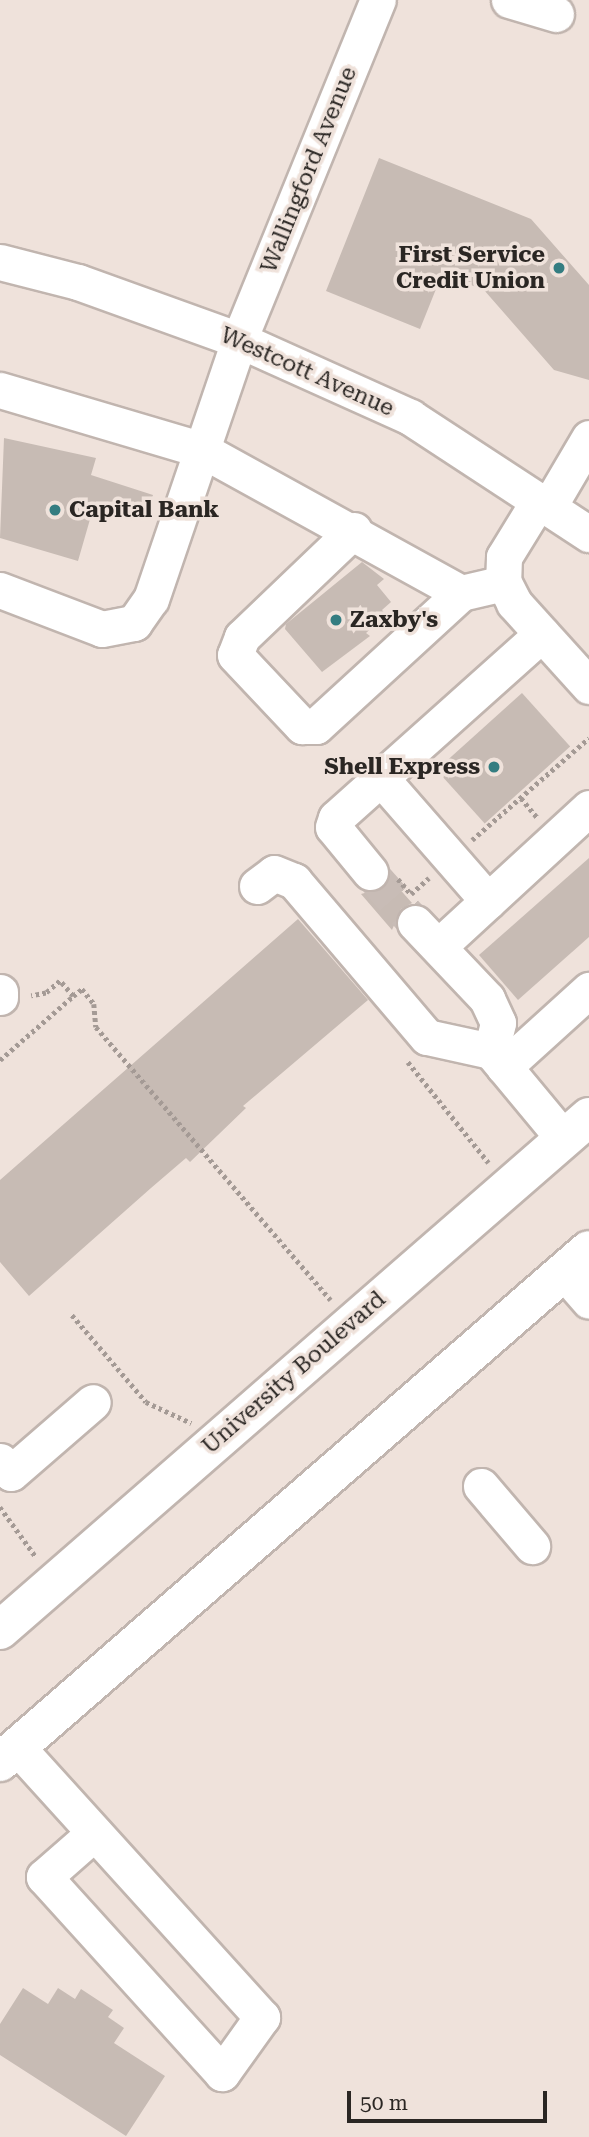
<!DOCTYPE html>
<style>
body{margin:0}
#map{position:relative;width:589px;height:2137px;overflow:hidden;background:#efe2db;font-family:"Roboto Serif",serif}
div>[style]{position:absolute}
.building>*{inset:0;background:#c7bbb4;transform-origin:0 0}
.minor-tunnel>*{height:35px;margin-top:-17.5px;transform-origin:0;background:repeating-linear-gradient(90deg,#c8bcb6 0 35px,transparent 0 53px)}
.path>*{height:4.5px;margin-top:-2.25px;transform-origin:0;background:repeating-linear-gradient(90deg,#a49a95 0 3.5px,transparent 0 7px)}
.roads{filter:drop-shadow(2px 0 #c1b5af) drop-shadow(-2px 0 #c1b5af) drop-shadow(0 2px #c1b5af) drop-shadow(0 -2px #c1b5af)}
.minor>*{height:35px;margin:-17.5px;padding:0 17.5px;transform-origin:17.5px;border-radius:17.5px;background:#fff}
.major>*{height:38px;margin:-19px;padding:0 19px;transform-origin:19px;border-radius:19px;background:#fff}
.dots>*{width:19px;height:19px;translate:-50% -50%;box-sizing:border-box;border:4px solid #efe2db;border-radius:50%}
span{translate:-50% -50%;white-space:nowrap;text-align:center;line-height:1.15;-webkit-text-stroke:7px #efe2db;paint-order:stroke}
.street-label{font-size:23px;color:#2a2623}
.poi-label{font-size:23px;color:#2a2623;font-weight:700}
.right{translate:-100% -50%;text-align:right}
.left{translate:0 -50%;text-align:left}
.scale{position:absolute;left:347px;top:2091px;width:200px;height:32px;box-sizing:border-box;border:4px solid #2a2623;border-top:0;padding-left:9px;font-size:21px;line-height:24px;white-space:nowrap;color:#2a2623;-webkit-text-stroke:5px #efe2db;paint-order:stroke}
</style>
<div id="map">
<div class="building">
<i style="clip-path:polygon(379px 158px,531px 219px,589px 285px,589px 380px,554px 370px,484px 290px,442px 274px,420px 329px,326px 291px)"></i>
<i style="clip-path:polygon(4px 438px,96px 458px,91px 475px,153px 495px,146px 518px,95px 502px,78px 561px,0 538px)"></i>
<i style="clip-path:polygon(362px 562px,384px 579px,377px 585px,391px 602px,382px 610px,386px 615px,366px 633px,370px 636px,322px 672px,285px 629px,286px 624px)"></i>
<i style="left:522px;top:693px;width:72px;height:115px;rotate:48deg"></i>
<i style="clip-path:polygon(589px 858px,589px 937px,518px 1000px,479px 955px)"></i>
<i style="clip-path:polygon(389px 877px,412px 903px,401px 909px,392px 930px,361px 894px,382px 888px)"></i>
<i style="clip-path:polygon(298px 919px,368px 1000px,243px 1106px,246px 1108px,190px 1162px,186px 1158px,151px 1188px,29px 1296px,0 1262px,0 1180px)"></i>
<i style="clip-path:polygon(23px 1988px,48px 2004px,58px 1988px,75px 1999px,81px 1989px,113px 2010px,108px 2017px,124px 2028px,114px 2043px,165px 2076px,126px 2136px,0 2055px,0 2024px)"></i>
</div>
<div class="minor-tunnel">
<i style="left:370px;top:872px;width:68px;rotate:48.6deg"></i>
</div>
<div class="path">
<i style="left:521px;top:798px;width:25px;rotate:50deg"></i>
<i style="left:472px;top:840px;width:155px;rotate:-41.1deg"></i>
<i style="left:398px;top:879px;width:20px;rotate:49deg"></i>
<i style="left:411px;top:894px;width:24px;rotate:-42deg"></i>
<i style="left:73px;top:996px;width:11px;rotate:-38deg"></i>
<i style="left:82px;top:989px;width:19px;rotate:51deg"></i>
<i style="left:94px;top:1004px;width:23px;rotate:85deg"></i>
<i style="left:96px;top:1027px;width:360px;rotate:49.3deg"></i>
<i style="left:0;top:1060px;width:97px;rotate:-41.2deg"></i>
<i style="left:73px;top:996px;width:20px;rotate:-131deg"></i>
<i style="left:60px;top:981px;width:18px;rotate:139deg"></i>
<i style="left:46px;top:993px;width:15px;rotate:169deg"></i>
<i style="left:408px;top:1062px;width:129px;rotate:51.3deg"></i>
<i style="left:72px;top:1315px;width:114px;rotate:49.6deg"></i>
<i style="left:146px;top:1402px;width:50px;rotate:25deg"></i>
<i style="left:0;top:1507px;width:62px;rotate:54.2deg"></i>
</div>
<div class="roads">
<div class="minor">
<i style="left:509px;top:0;width:49px;rotate:16.6deg"></i>
<i style="left:0;top:262px;width:81px;rotate:14.4deg"></i>
<i style="left:78px;top:282px;width:171px;rotate:19.8deg"></i>
<i style="left:239px;top:340px;width:188px;rotate:24.2deg"></i>
<i style="left:410px;top:417px;width:214px;rotate:33.2deg"></i>
<i style="left:0;top:390px;width:211px;rotate:16.5deg"></i>
<i style="left:202px;top:450px;width:296px;rotate:28.9deg"></i>
<i style="left:461px;top:593px;width:44px;rotate:-13.1deg"></i>
<i style="left:539px;top:500px;width:67px;rotate:121.6deg"></i>
<i style="left:504px;top:557px;width:24px;rotate:92deg"></i>
<i style="left:503px;top:581px;width:25px;rotate:63deg"></i>
<i style="left:514px;top:603px;width:112px;rotate:47.9deg"></i>
<i style="left:549px;top:506px;width:79px;rotate:-59.5deg"></i>
<i style="left:354px;top:530px;width:155px;rotate:136.3deg"></i>
<i style="left:242px;top:637px;width:19px;rotate:111deg"></i>
<i style="left:235px;top:655px;width:98px;rotate:46.7deg"></i>
<i style="left:302px;top:726px;width:14px"></i>
<i style="left:316px;top:726px;width:197px;rotate:-42.5deg"></i>
<i style="left:0;top:590px;width:109px;rotate:20.9deg"></i>
<i style="left:102px;top:629px;width:33px;rotate:-11deg"></i>
<i style="left:134px;top:623px;width:29px;rotate:-55deg"></i>
<i style="left:151px;top:599px;width:274px;rotate:-71.2deg"></i>
<i style="left:239px;top:340px;width:367px;rotate:-67.8deg"></i>
<i style="left:379px;top:776px;width:166px;rotate:48.9deg"></i>
<i style="left:370px;top:872px;width:58px;rotate:-129.4deg"></i>
<i style="left:333px;top:827px;width:9px;rotate:-72deg"></i>
<i style="left:336px;top:818px;width:276px;rotate:-41.8deg"></i>
<i style="left:257px;top:886px;width:21px;rotate:-37deg"></i>
<i style="left:274px;top:873px;width:22px;rotate:22deg"></i>
<i style="left:294px;top:881px;width:205px;rotate:49.6deg"></i>
<i style="left:427px;top:1037px;width:66px;rotate:12.3deg"></i>
<i style="left:491px;top:1051px;width:114px;rotate:50.3deg"></i>
<i style="left:415px;top:923px;width:105px;rotate:46.5deg"></i>
<i style="left:487px;top:999px;width:26px;rotate:65deg"></i>
<i style="left:498px;top:1023px;width:29px;rotate:104deg"></i>
<i style="left:439px;top:946px;width:204px;rotate:-42.6deg"></i>
<i style="left:0;top:992px;width:5px;rotate:90deg"></i>
<i style="left:504px;top:1067px;width:115px;rotate:-42.2deg"></i>
<i style="left:564px;top:1272px;width:38px;rotate:49deg"></i>
<i style="left:0;top:1461px;width:16px;rotate:47deg"></i>
<i style="left:11px;top:1473px;width:108px;rotate:-40.9deg"></i>
<i style="left:481px;top:1486px;width:79px;rotate:49.6deg"></i>
<i style="left:17px;top:1747px;width:365px;rotate:47.8deg"></i>
<i style="left:262px;top:2017px;width:69px;rotate:125.5deg"></i>
<i style="left:222px;top:2073px;width:265px;rotate:-132.2deg"></i>
<i style="left:44px;top:1877px;width:67px;rotate:-41.3deg"></i>
</div>
<div class="major">
<i style="left:0;top:1630px;width:781px;rotate:-41.05deg"></i>
<i style="left:0;top:1762px;width:780px;rotate:-41deg"></i>
</div>
</div>
<div class="dots">
<i style="left:559px;top:268px;background:#347d81"></i>
<i style="left:55px;top:510px;background:#347d81"></i>
<i style="left:336px;top:620px;background:#347d81"></i>
<i style="left:494px;top:767px;background:#347d81"></i>
</div>
<div class="street-label">
<span style="left:309px;top:170px;rotate:-68deg">Wallingford Avenue</span>
<span style="left:307px;top:372px;rotate:24deg">Westcott Avenue</span>
<span style="left:294px;top:1373px;rotate:-41deg">University Boulevard</span>
</div>
<div class="poi-label">
<span class="right" style="left:545px;top:268px">First Service<br>Credit Union</span>
<span class="left" style="left:69px;top:510px">Capital Bank</span>
<span class="left" style="left:350px;top:620px">Zaxby's</span>
<span class="right" style="left:480px;top:767px">Shell Express</span>
</div>
<div class="scale">50 m</div>
</div>
